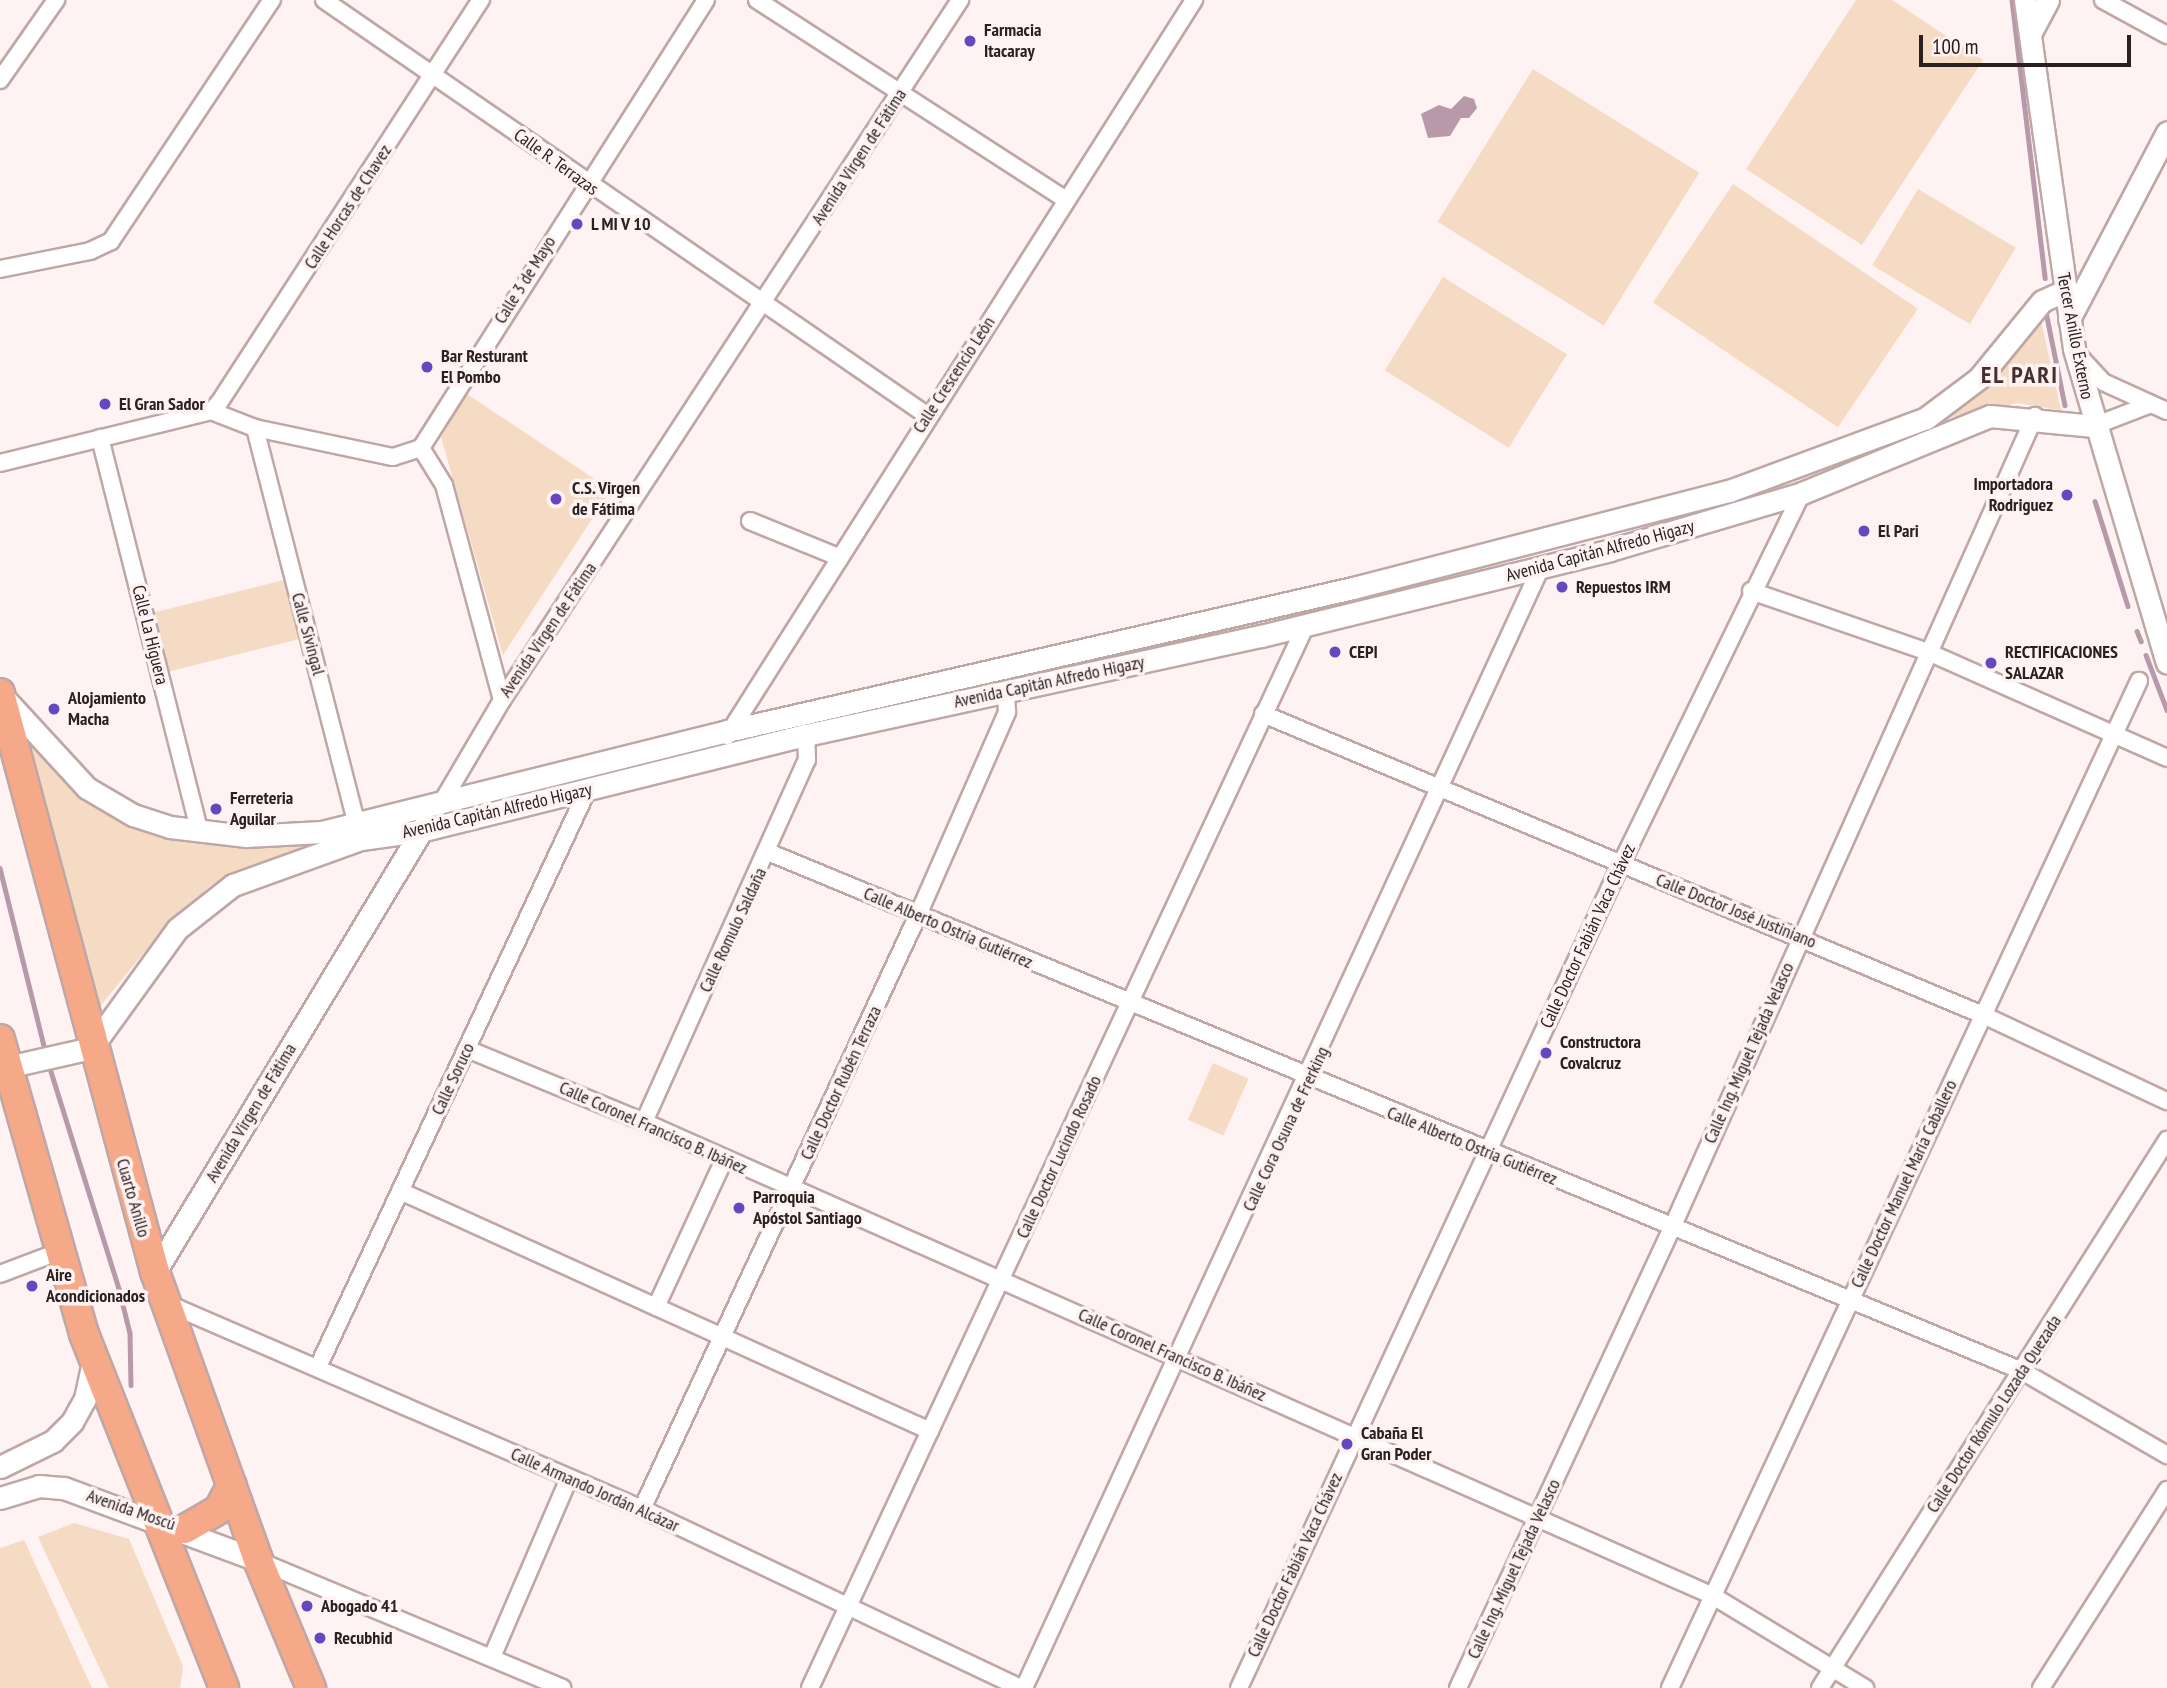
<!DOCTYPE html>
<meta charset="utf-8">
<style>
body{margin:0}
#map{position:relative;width:2167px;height:1688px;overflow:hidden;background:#fef3f2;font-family:"PT Sans Narrow",sans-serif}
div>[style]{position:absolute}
.green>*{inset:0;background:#f5dac4;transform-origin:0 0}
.water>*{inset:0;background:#b899a9}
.stream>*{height:4.5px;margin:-2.25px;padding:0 2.25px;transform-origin:2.25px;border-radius:2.25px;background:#b899a9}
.roads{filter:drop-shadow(2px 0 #bfa7a5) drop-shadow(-2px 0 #bfa7a5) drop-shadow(0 2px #bfa7a5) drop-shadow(0 -2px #bfa7a5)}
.street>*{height:16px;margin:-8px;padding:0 8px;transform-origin:8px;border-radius:8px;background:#fff}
.secondary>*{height:21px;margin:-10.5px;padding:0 10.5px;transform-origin:10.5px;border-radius:10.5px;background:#fff}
.highway>*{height:28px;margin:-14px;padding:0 14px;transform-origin:14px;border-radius:14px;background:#f6a989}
.dots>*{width:19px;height:19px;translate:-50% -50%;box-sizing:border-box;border:4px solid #fef3f2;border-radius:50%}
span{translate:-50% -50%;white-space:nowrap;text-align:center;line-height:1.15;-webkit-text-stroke:7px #fef3f2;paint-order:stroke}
.poi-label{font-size:18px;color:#29201f;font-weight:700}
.left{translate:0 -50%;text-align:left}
.right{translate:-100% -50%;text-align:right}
.street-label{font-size:18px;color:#29201f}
.district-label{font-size:24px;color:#44312f;font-weight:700;letter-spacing:2px}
.scale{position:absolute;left:1919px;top:35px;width:212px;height:32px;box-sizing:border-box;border:4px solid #29201f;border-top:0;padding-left:9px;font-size:21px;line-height:24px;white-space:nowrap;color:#29201f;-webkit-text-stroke:5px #fef3f2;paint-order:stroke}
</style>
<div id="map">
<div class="green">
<i style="clip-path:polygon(1856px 0,1892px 0,1983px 60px,1862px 245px,1746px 169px)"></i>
<i style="left:1533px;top:69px;width:196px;height:180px;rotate:32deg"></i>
<i style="left:1733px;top:184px;width:223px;height:143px;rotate:34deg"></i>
<i style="left:1918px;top:189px;width:114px;height:89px;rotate:31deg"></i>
<i style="left:1443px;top:277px;width:146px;height:110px;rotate:32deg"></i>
<i style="clip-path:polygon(2040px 316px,2061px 410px,2017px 403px,1947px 418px,1945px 413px)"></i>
<i style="clip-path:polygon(467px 394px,611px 490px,503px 655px,441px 437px)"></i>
<i style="left:288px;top:579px;width:61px;height:139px;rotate:76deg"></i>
<i style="clip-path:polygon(27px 742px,105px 814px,163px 837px,230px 844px,346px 836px,211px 885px,164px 928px,93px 1015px)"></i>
<i style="left:1213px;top:1063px;width:39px;height:62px;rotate:24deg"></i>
<i style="clip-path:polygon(74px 1523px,129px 1539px,183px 1666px,180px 1688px,109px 1688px,38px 1537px)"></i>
<i style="clip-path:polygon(24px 1540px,92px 1688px,0 1688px,0 1548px)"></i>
</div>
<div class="water">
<i style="clip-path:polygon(1464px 96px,1474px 99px,1477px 108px,1469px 118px,1461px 118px,1450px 136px,1428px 138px,1421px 114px,1439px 105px,1451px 109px)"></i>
</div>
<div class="stream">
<i style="left:2012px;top:0;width:280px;rotate:83.2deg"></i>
<i style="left:2046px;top:312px;width:95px;rotate:78.5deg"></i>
<i style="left:2095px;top:501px;width:110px;rotate:72.6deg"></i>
<i style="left:2137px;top:631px;width:11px;rotate:68deg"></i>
<i style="left:2146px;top:655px;width:59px;rotate:69.1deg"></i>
<i style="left:0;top:868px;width:187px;rotate:76.1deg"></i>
<i style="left:48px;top:1062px;width:238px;rotate:72.6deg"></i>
<i style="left:119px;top:1289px;width:45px;rotate:76deg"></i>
<i style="left:130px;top:1333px;width:52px;rotate:88.9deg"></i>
</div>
<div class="roads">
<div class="street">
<i style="left:324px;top:0;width:733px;rotate:34.56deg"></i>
<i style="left:757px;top:0;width:368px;rotate:32.9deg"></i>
<i style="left:2103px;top:0;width:73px;rotate:28.7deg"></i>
<i style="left:0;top:80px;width:98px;rotate:-55deg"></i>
<i style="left:0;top:269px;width:92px;rotate:-11.3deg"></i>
<i style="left:90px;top:251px;width:23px;rotate:-25deg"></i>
<i style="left:111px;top:241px;width:290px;rotate:-56.3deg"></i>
<i style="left:2079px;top:356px;width:35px;rotate:47deg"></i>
<i style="left:2103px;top:382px;width:70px;rotate:24.4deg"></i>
<i style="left:211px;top:411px;width:47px;rotate:21.1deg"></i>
<i style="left:255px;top:428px;width:141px;rotate:11.9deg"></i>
<i style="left:393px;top:457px;width:29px;rotate:-18deg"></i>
<i style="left:421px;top:448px;width:531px;rotate:-57.54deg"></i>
<i style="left:2094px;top:426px;width:61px;rotate:-21.1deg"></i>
<i style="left:255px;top:428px;width:417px;rotate:75.6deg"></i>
<i style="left:100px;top:438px;width:406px;rotate:75.8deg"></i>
<i style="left:421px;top:448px;width:44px;rotate:58.1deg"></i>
<i style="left:444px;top:485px;width:223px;rotate:74.9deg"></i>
<i style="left:0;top:463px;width:217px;rotate:-13.8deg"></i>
<i style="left:211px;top:411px;width:11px;rotate:-45deg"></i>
<i style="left:219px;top:403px;width:481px;rotate:-57deg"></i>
<i style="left:750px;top:521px;width:95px;rotate:22.2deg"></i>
<i style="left:1751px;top:591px;width:187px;rotate:19deg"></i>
<i style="left:1928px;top:652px;width:261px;rotate:23.9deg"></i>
<i style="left:1263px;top:714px;width:780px;rotate:22.69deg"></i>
<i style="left:1983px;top:1015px;width:203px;rotate:25.1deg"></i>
<i style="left:727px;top:736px;width:872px;rotate:-57.6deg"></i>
<i style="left:442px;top:802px;width:118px;rotate:-59.5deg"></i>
<i style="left:502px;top:700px;width:837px;rotate:-56.8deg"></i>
<i style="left:768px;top:852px;width:1357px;rotate:22.48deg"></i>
<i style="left:2022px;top:1371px;width:168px;rotate:30.1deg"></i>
<i style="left:467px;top:1049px;width:191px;rotate:22.4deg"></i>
<i style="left:644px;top:1122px;width:1169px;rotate:23.91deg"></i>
<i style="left:1713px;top:1596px;width:178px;rotate:31.2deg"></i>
<i style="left:644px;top:1122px;width:397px;rotate:-65.8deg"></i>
<i style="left:807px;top:760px;width:25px;rotate:-92deg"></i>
<i style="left:400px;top:1191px;width:582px;rotate:24.36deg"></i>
<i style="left:0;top:1274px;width:62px;rotate:-20.8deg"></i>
<i style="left:166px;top:1303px;width:519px;rotate:23.4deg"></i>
<i style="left:642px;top:1509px;width:419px;rotate:25.3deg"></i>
<i style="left:656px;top:1307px;width:162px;rotate:-65.2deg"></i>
<i style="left:318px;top:1367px;width:636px;rotate:-64.97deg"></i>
<i style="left:642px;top:1509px;width:655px;rotate:-65.08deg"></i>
<i style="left:918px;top:915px;width:222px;rotate:-66.3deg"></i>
<i style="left:1007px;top:712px;width:21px;rotate:-93deg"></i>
<i style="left:259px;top:1561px;width:329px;rotate:22.7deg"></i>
<i style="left:492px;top:1657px;width:195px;rotate:-66.7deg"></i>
<i style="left:810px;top:1688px;width:1173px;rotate:-64.99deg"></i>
<i style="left:1024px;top:1688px;width:1234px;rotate:-65.24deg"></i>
<i style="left:1239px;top:1688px;width:908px;rotate:-65.13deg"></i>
<i style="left:1621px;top:864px;width:413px;rotate:-64deg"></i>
<i style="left:1458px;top:1688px;width:505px;rotate:-65.06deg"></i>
<i style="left:1671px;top:1230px;width:892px;rotate:-65.91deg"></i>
<i style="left:1670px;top:1688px;width:1111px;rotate:-65.03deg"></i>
<i style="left:1820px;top:1688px;width:649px;rotate:-57.66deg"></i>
<i style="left:2041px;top:1688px;width:235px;rotate:-57.5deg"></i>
</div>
<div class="secondary">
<i style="left:2025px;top:0;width:352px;rotate:82deg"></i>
<i style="left:2074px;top:349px;width:327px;rotate:73.5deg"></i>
<i style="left:2031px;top:32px;width:36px;rotate:-62deg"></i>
<i style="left:2069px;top:319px;width:211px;rotate:-62.3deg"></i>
<i style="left:6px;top:700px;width:120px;rotate:47.4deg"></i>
<i style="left:87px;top:788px;width:53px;rotate:30.4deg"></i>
<i style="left:133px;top:815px;width:39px;rotate:18deg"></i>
<i style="left:170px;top:827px;width:77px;rotate:6.8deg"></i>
<i style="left:246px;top:836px;width:76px;rotate:-3deg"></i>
<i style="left:322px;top:832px;width:417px;rotate:-14deg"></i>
<i style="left:727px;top:731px;width:642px;rotate:-12.87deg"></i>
<i style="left:1353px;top:588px;width:388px;rotate:-14.5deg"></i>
<i style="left:1729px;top:491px;width:210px;rotate:-20.3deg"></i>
<i style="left:1926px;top:418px;width:66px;rotate:-37deg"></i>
<i style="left:1979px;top:378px;width:99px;rotate:-50.7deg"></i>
<i style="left:2042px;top:301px;width:24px;rotate:-24deg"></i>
<i style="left:7px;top:1067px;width:86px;rotate:-12.7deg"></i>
<i style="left:91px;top:1048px;width:147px;rotate:-54.1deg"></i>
<i style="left:177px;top:929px;width:71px;rotate:-38.2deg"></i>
<i style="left:233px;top:885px;width:136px;rotate:-19.8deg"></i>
<i style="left:361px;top:839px;width:60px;rotate:-7.7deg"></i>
<i style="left:420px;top:831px;width:398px;rotate:-14deg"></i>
<i style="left:806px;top:735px;width:466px;rotate:-12.3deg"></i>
<i style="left:1261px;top:636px;width:359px;rotate:-13.8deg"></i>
<i style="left:1610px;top:550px;width:200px;rotate:-16.5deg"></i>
<i style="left:1802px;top:493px;width:203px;rotate:-22.3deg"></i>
<i style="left:1990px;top:416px;width:104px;rotate:5.5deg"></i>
<i style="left:155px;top:1272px;width:524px;rotate:-58.89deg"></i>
<i style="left:0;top:1467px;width:59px;rotate:-26.1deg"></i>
<i style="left:53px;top:1441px;width:27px;rotate:-45deg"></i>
<i style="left:72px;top:1422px;width:26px;rotate:-61deg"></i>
<i style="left:85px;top:1399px;width:40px;rotate:-78deg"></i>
<i style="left:0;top:1498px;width:41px;rotate:-17.1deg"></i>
<i style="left:39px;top:1486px;width:25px;rotate:5deg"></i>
<i style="left:64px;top:1488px;width:207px;rotate:20.4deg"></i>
</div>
<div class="highway">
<i style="left:0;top:693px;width:599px;rotate:75.01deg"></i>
<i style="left:155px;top:1272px;width:306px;rotate:70.3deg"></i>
<i style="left:258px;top:1560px;width:139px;rotate:67.5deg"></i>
<i style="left:0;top:1039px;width:307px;rotate:74.1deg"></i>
<i style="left:84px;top:1334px;width:381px;rotate:68.4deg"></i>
<i style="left:185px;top:1529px;width:39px;rotate:-30deg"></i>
<i style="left:219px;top:1509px;width:27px;rotate:-62deg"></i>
</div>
</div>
<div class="dots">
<i style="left:970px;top:41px;background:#6547c0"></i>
<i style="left:577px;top:224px;background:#6547c0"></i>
<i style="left:427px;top:367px;background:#6547c0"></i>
<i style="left:105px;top:404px;background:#6547c0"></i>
<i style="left:2067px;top:495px;background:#6547c0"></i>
<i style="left:556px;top:499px;background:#6547c0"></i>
<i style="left:1864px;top:531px;background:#6547c0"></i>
<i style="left:1562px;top:587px;background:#6547c0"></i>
<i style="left:1335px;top:652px;background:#6547c0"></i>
<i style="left:1991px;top:663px;background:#6547c0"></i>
<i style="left:54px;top:709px;background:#6547c0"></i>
<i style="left:216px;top:809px;background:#6547c0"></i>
<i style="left:1546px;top:1053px;background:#6547c0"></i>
<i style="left:739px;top:1208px;background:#6547c0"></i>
<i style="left:32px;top:1286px;background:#6547c0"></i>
<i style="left:1347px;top:1444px;background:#6547c0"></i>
<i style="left:307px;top:1606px;background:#6547c0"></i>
<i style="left:320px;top:1638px;background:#6547c0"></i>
</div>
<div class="poi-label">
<span class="left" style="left:984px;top:41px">Farmacia<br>Itacaray</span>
<span class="left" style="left:591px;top:224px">L MI V 10</span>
<span class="left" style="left:441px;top:367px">Bar Resturant<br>El Pombo</span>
<span class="left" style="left:119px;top:404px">El Gran Sador</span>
<span class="right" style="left:2053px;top:495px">Importadora<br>Rodriguez</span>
<span class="left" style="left:572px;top:499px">C.S. Virgen<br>de Fátima</span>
<span class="left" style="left:1878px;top:531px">El Pari</span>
<span class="left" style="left:1576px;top:587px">Repuestos IRM</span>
<span class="left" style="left:1349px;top:652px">CEPI</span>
<span class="left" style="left:2005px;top:663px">RECTIFICACIONES<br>SALAZAR</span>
<span class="left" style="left:68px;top:709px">Alojamiento<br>Macha</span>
<span class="left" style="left:230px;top:809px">Ferreteria<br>Aguilar</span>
<span class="left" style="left:1560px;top:1053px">Constructora<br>Covalcruz</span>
<span class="left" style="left:753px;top:1208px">Parroquia<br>Apóstol Santiago</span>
<span class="left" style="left:46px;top:1286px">Aire<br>Acondicionados</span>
<span class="left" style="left:1361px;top:1444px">Cabaña El<br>Gran Poder</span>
<span class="left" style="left:321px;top:1606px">Abogado 41</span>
<span class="left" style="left:334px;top:1638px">Recubhid</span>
</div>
<div class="street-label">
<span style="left:859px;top:157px;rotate:-57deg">Avenida Virgen de Fátima</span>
<span style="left:556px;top:162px;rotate:36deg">Calle R. Terrazas</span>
<span style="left:348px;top:207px;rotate:-57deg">Calle Horcas de Chavez</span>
<span style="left:525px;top:280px;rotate:-58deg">Calle 3 de Mayo</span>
<span style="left:2075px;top:336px;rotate:79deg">Tercer Anillo Externo</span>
<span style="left:954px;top:375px;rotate:-57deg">Calle Crescencio León</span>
<span style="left:1600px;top:551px;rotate:-15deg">Avenida Capitán Alfredo Higazy</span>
<span style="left:548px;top:630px;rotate:-56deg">Avenida Virgen de Fátima</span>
<span style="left:308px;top:634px;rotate:75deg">Calle Sivingal</span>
<span style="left:150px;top:635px;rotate:76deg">Calle La Higuera</span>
<span style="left:1049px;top:682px;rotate:-12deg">Avenida Capitán Alfredo Higazy</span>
<span style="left:497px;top:811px;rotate:-13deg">Avenida Capitán Alfredo Higazy</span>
<span style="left:1736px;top:911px;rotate:22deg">Calle Doctor José Justiniano</span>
<span style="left:948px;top:928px;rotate:23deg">Calle Alberto Ostria Gutiérrez</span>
<span style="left:733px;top:930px;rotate:-65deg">Calle Romulo Saldaña</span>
<span style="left:1588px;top:936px;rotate:-65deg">Calle Doctor Fabián Vaca Chávez</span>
<span style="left:1749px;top:1053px;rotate:-66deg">Calle Ing. Miguel Tejada Velasco</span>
<span style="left:453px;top:1079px;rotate:-65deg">Calle Soruco</span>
<span style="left:841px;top:1083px;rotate:-65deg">Calle Doctor Rubén Terraza</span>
<span style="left:251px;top:1113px;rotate:-59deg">Avenida Virgen de Fátima</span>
<span style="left:653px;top:1128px;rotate:24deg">Calle Coronel Francisco B. Ibáñez</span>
<span style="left:1286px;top:1129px;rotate:-65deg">Calle Cora Osuna de Frerking</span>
<span style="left:1472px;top:1146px;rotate:22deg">Calle Alberto Ostria Gutiérrez</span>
<span style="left:1059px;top:1157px;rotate:-65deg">Calle Doctor Lucindo Rosado</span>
<span style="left:1904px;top:1184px;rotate:-65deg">Calle Doctor Manuel María Caballero</span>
<span style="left:133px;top:1198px;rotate:74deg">Cuarto Anillo</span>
<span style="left:1172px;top:1355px;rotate:24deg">Calle Coronel Francisco B. Ibáñez</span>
<span style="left:1994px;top:1414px;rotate:-57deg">Calle Doctor Rómulo Lozada Quezada</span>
<span style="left:595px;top:1490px;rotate:24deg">Calle Armando Jordán Alcázar</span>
<span style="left:131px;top:1510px;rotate:19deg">Avenida Moscú</span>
<span style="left:1295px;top:1565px;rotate:-65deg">Calle Doctor Fabián Vaca Chávez</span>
<span style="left:1514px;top:1569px;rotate:-65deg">Calle Ing. Miguel Tejada Velasco</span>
</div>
<div class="district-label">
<span style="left:2020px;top:375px">EL PARI</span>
</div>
<div class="scale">100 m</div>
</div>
